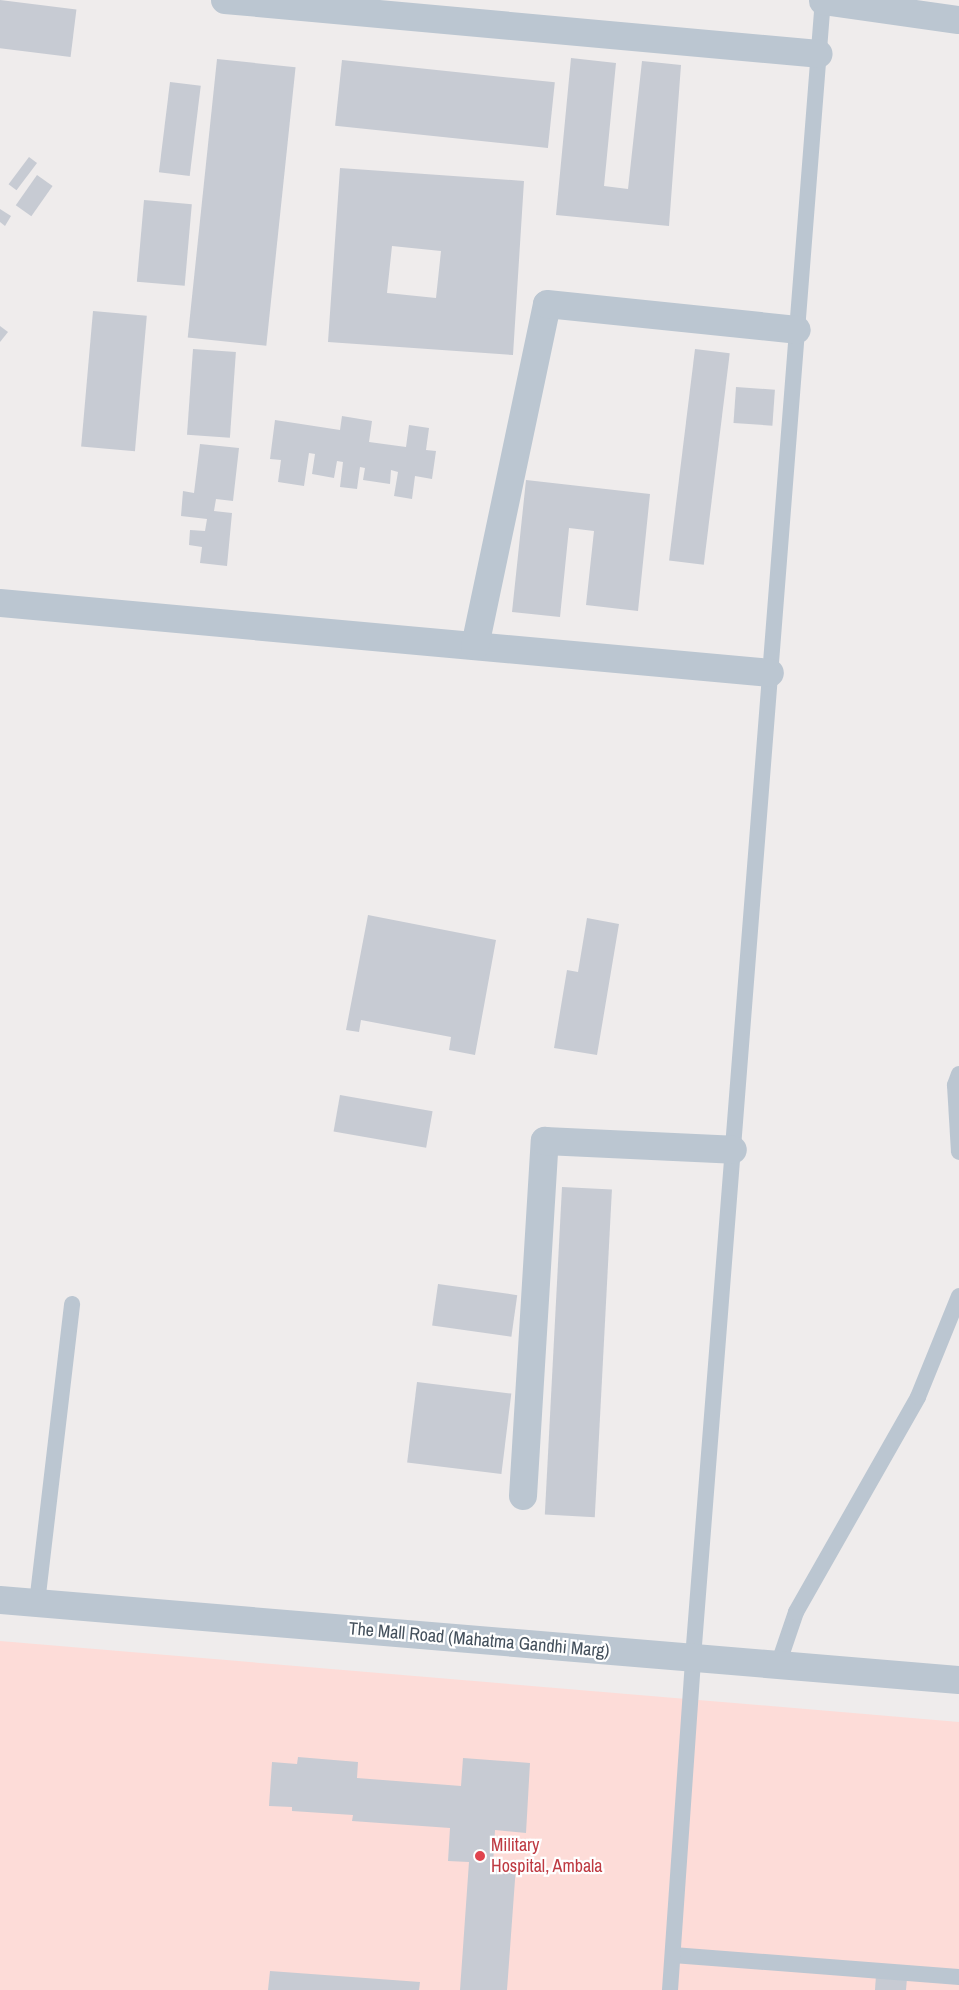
<!DOCTYPE html>
<style>
body{margin:0}
#map{position:relative;width:959px;height:1990px;overflow:hidden;background:#efecec;font-family:"Archivo Narrow",sans-serif}
div>[style]{position:absolute}
.medical>*{inset:0;background:#fddcd8}
.building>*{inset:0;background:#c7cbd3;transform-origin:0 0}
.service>*{height:16px;margin:-8px;padding:0 8px;transform-origin:8px;border-radius:8px;background:#bbc6d1}
.minor>*{height:28px;margin:-14px;padding:0 14px;transform-origin:14px;border-radius:14px;background:#bbc6d1}
.tertiary>*{height:28px;margin:-14px;padding:0 14px;transform-origin:14px;border-radius:14px;background:#bbc6d1}
.dots>*{width:14px;height:14px;translate:-50% -50%;box-sizing:border-box;border:2px solid #fff;border-radius:50%}
span{translate:-50% -50%;white-space:nowrap;text-align:center;line-height:1.15;-webkit-text-stroke:4.5px #fff;paint-order:stroke}
.street-label{font-size:18px;color:#434f5b}
.health-label{font-size:18px;color:#be3a42}
.left{translate:0 -50%;text-align:left}
</style>
<div id="map">
<div class="medical">
<i style="clip-path:polygon(0 1641px,959px 1722px,959px 1990px,0 1990px)"></i>
</div>
<div class="building">
<i style="left:0;top:0;width:77px;height:48px;rotate:7deg"></i>
<i style="clip-path:polygon(571px 58px,616px 63px,604px 186px,628px 189px,642px 61px,681px 65px,669px 226px,556px 215px)"></i>
<i style="left:217px;top:59px;width:79px;height:280px;rotate:6deg"></i>
<i style="left:342px;top:60px;width:214px;height:66px;rotate:6deg"></i>
<i style="left:170px;top:82px;width:31px;height:91px;rotate:7deg"></i>
<i style="left:29px;top:157px;width:10px;height:34px;rotate:37deg"></i>
<i style="clip-path:polygon(evenodd,340px 168px,524px 181px,513px 355px,328px 342px,340px 168px,392px 246px,441px 251px,436px 298px,387px 293px,392px 246px)"></i>
<i style="left:37px;top:175px;width:19px;height:37px;rotate:35deg"></i>
<i style="left:144px;top:200px;width:48px;height:82px;rotate:5deg"></i>
<i style="clip-path:polygon(0 209px,11px 216px,5px 226px,0 222px)"></i>
<i style="left:93px;top:311px;width:54px;height:136px;rotate:5deg"></i>
<i style="clip-path:polygon(0 326px,8px 332px,0 342px)"></i>
<i style="left:193px;top:349px;width:43px;height:86px;rotate:4deg"></i>
<i style="left:695px;top:349px;width:35px;height:213px;rotate:7deg"></i>
<i style="left:736px;top:387px;width:39px;height:36px;rotate:4deg"></i>
<i style="clip-path:polygon(342px 416px,372px 421px,369px 442px,406px 447px,409px 425px,429px 428px,426px 450px,436px 451px,432px 479px,415px 476px,412px 499px,394px 496px,398px 472px,391px 470px,390px 484px,363px 480px,365px 468px,360px 467px,357px 489px,340px 487px,343px 462px,337px 461px,334px 478px,312px 474px,315px 454px,309px 453px,304px 486px,278px 482px,281px 460px,270px 459px,275px 420px,340px 430px)"></i>
<i style="clip-path:polygon(200px 444px,239px 448px,233px 501px,216px 499px,214px 511px,232px 513px,227px 566px,200px 563px,202px 547px,189px 545px,190px 530px,205px 531px,207px 519px,181px 516px,183px 491px,194px 493px)"></i>
<i style="clip-path:polygon(526px 480px,650px 494px,638px 611px,586px 605px,594px 531px,569px 528px,560px 617px,512px 612px)"></i>
<i style="clip-path:polygon(368px 915px,496px 940px,475px 1055px,449px 1050px,451px 1037px,361px 1020px,359px 1032px,346px 1030px)"></i>
<i style="clip-path:polygon(587px 918px,619px 924px,597px 1055px,554px 1048px,567px 970px,578px 972px)"></i>
<i style="left:340px;top:1095px;width:94px;height:37px;rotate:10deg"></i>
<i style="left:562px;top:1187px;width:50px;height:328px;rotate:3deg"></i>
<i style="left:438px;top:1284px;width:80px;height:42px;rotate:8deg"></i>
<i style="left:417px;top:1382px;width:95px;height:81px;rotate:7deg"></i>
<i style="clip-path:polygon(298px 1757px,358px 1762px,357px 1778px,461px 1786px,463px 1758px,530px 1763px,526px 1833px,495px 1830px,493px 1865px,516px 1866px,507px 1990px,460px 1990px,469px 1862px,448px 1861px,450px 1828px,352px 1821px,353px 1815px,292px 1811px,292px 1807px,269px 1806px,272px 1762px,297px 1764px)"></i>
<i style="clip-path:polygon(270px 1971px,420px 1982px,419px 1990px,268px 1990px)"></i>
<i style="clip-path:polygon(876px 1975px,907px 1978px,906px 1990px,875px 1990px)"></i>
</div>
<div class="service">
<i style="left:959px;top:1074px;width:12px;rotate:110deg"></i>
<i style="left:955px;top:1085px;width:67px;rotate:86.6deg"></i>
<i style="left:37px;top:1603px;width:301px;rotate:-83.3deg"></i>
<i style="left:778px;top:1665px;width:56px;rotate:-71.2deg"></i>
<i style="left:796px;top:1612px;width:247px;rotate:-60.4deg"></i>
<i style="left:918px;top:1397px;width:109px;rotate:-67.9deg"></i>
<i style="left:673px;top:1955px;width:287px;rotate:4.4deg"></i>
<i style="left:670px;top:1990px;width:333px;rotate:-86deg"></i>
<i style="left:693px;top:1658px;width:1663px;rotate:-85.52deg"></i>
</div>
<div class="minor">
<i style="left:225px;top:0;width:596px;rotate:5.19deg"></i>
<i style="left:823px;top:1px;width:137px;rotate:8deg"></i>
<i style="left:0;top:603px;width:773px;rotate:5.19deg"></i>
<i style="left:475px;top:646px;width:349px;rotate:-78.1deg"></i>
<i style="left:547px;top:304px;width:251px;rotate:5.9deg"></i>
<i style="left:523px;top:1496px;width:356px;rotate:-86.5deg"></i>
<i style="left:545px;top:1141px;width:188px;rotate:2.7deg"></i>
</div>
<div class="tertiary">
<i style="left:0;top:1600px;width:962px;rotate:4.77deg"></i>
</div>
<div class="dots">
<i style="left:480px;top:1856px;background:#e0444e"></i>
</div>
<div class="street-label">
<span style="left:479px;top:1640px;rotate:5deg">The Mall Road (Mahatma Gandhi Marg)</span>
</div>
<div class="health-label">
<span class="left" style="left:491px;top:1856px">Military<br>Hospital, Ambala</span>
</div>
</div>
